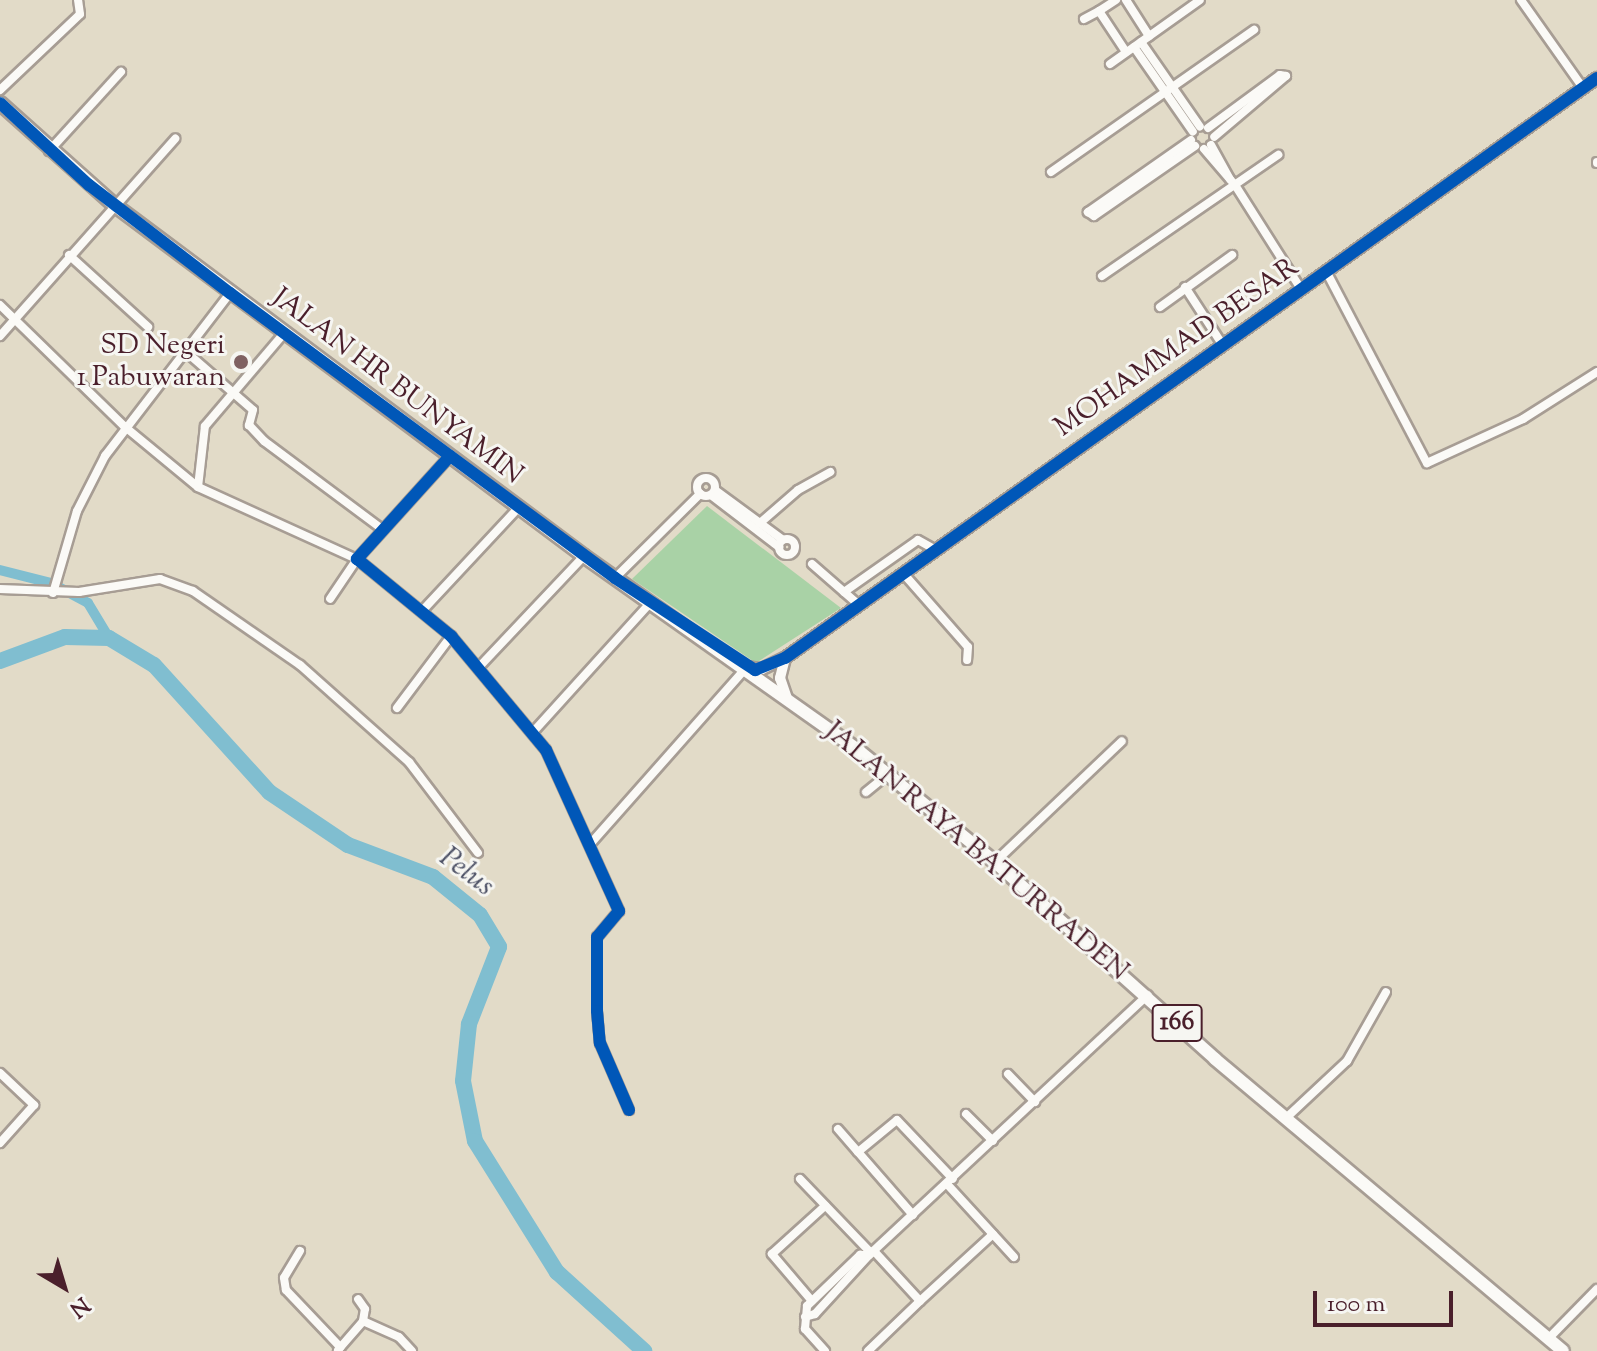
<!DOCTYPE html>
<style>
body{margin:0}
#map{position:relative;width:1597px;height:1351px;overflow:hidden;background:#e2dbc8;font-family:"Sorts Mill Goudy",serif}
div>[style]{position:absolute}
.green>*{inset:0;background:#a9d2a6}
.canal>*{height:10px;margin:-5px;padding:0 5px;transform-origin:5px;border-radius:5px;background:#80bed0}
.river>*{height:16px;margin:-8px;padding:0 8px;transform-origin:8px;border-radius:8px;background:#80bed0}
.roads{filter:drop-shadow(2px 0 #a79d94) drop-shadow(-2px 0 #a79d94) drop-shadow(0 2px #a79d94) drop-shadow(0 -2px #a79d94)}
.minor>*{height:8px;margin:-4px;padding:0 4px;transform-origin:4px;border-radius:4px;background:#fbfaf7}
.minor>.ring{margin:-4px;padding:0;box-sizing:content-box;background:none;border:8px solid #fbfaf7;border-radius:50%}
.tertiary>*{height:10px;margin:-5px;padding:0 5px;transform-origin:5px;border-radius:5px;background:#fbfaf7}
.primary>*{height:12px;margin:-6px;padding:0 6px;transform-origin:6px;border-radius:6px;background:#fbfaf7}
.cycleway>*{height:12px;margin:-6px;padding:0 6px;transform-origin:6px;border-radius:6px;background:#0057b8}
.dots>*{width:22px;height:22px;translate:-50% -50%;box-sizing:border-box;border:4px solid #f6f6f2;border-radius:50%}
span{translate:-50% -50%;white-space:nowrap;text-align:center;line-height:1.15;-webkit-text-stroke:6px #f6f6f2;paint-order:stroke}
.shield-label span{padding:2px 6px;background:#f6f6f2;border:2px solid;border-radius:6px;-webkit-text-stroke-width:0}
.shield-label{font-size:26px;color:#4a1f2b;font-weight:700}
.poi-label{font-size:28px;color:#4a1f2b}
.right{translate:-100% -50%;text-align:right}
.street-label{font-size:28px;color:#4a1f2b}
.water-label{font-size:30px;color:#4e5266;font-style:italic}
.north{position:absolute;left:24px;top:1247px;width:80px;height:80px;-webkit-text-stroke:6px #f6f6f2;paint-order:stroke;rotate:142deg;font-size:22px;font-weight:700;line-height:32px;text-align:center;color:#4a1f2b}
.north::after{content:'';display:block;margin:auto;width:28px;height:36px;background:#4a1f2b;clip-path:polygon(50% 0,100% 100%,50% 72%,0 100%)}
.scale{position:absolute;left:1313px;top:1291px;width:140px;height:36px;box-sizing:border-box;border:4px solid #4a1f2b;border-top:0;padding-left:10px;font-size:24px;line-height:28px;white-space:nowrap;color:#4a1f2b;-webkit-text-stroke:6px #f6f6f2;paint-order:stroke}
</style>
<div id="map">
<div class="green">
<i style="clip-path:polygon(707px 506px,841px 608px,756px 663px,632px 579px)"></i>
</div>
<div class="canal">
<i style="left:0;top:570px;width:53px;rotate:14.3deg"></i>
<i style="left:51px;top:583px;width:42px;rotate:28.4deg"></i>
<i style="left:88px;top:603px;width:41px;rotate:59deg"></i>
</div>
<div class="river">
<i style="left:0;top:661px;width:69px;rotate:-20.3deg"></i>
<i style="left:65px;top:637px;width:44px;rotate:1.3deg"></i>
<i style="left:109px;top:638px;width:52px;rotate:31deg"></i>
<i style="left:154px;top:665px;width:171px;rotate:47.8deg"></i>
<i style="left:269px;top:792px;width:95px;rotate:33.9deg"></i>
<i style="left:348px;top:845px;width:91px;rotate:20.6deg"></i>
<i style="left:433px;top:877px;width:60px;rotate:39deg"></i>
<i style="left:480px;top:915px;width:37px;rotate:59deg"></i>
<i style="left:499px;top:947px;width:83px;rotate:111.3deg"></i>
<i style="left:469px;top:1024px;width:57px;rotate:96deg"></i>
<i style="left:463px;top:1081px;width:61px;rotate:78.7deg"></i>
<i style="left:475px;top:1141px;width:155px;rotate:58deg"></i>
<i style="left:557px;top:1272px;width:118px;rotate:42.2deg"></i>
</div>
<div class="roads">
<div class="minor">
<i style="left:1116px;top:0;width:20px;rotate:147deg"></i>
<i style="left:1099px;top:11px;width:49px;rotate:56.6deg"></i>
<i style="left:1126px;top:0;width:43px;rotate:57.4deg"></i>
<i style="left:1521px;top:0;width:108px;rotate:54.8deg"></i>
<i style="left:1084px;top:19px;width:17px;rotate:-28deg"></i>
<i style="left:1141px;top:42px;width:103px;rotate:55.2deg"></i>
<i style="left:1134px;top:47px;width:103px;rotate:55.2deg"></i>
<i style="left:1110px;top:64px;width:110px;rotate:-35.4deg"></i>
<i style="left:0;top:90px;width:110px;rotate:-43.5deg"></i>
<i style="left:80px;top:14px;width:14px;rotate:-98deg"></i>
<i style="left:1208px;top:128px;width:89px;rotate:-36.4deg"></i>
<i style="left:1280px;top:75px;width:6px;rotate:9deg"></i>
<i style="left:1286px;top:76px;width:94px;rotate:139.7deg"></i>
<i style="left:1191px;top:140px;width:126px;rotate:145deg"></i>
<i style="left:1088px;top:212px;width:7px;rotate:34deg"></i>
<i style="left:1094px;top:216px;width:123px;rotate:-34.7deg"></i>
<i style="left:1211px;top:145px;width:39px;rotate:61deg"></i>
<i style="left:1204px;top:149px;width:48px;rotate:49.3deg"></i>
<i style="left:1235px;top:185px;width:123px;rotate:57.6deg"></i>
<i style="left:49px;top:151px;width:107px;rotate:-47.7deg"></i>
<i style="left:1597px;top:162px;width:1px;rotate:90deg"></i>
<i style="left:1051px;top:172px;width:248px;rotate:-35deg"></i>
<i style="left:69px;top:255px;width:107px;rotate:42.3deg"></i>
<i style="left:1326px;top:271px;width:217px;rotate:62.3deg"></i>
<i style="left:1427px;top:463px;width:106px;rotate:-24.6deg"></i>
<i style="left:1523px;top:419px;width:88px;rotate:-32.4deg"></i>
<i style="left:1102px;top:276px;width:214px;rotate:-34.5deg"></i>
<i style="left:1185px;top:287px;width:68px;rotate:57deg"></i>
<i style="left:0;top:305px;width:173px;rotate:44.3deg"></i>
<i style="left:124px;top:426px;width:96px;rotate:39.5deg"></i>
<i style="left:198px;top:487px;width:175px;rotate:24.4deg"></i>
<i style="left:357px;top:559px;width:48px;rotate:124deg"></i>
<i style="left:1160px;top:307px;width:89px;rotate:-35.8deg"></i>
<i style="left:0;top:336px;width:264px;rotate:-48.4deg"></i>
<i style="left:184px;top:350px;width:91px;rotate:41deg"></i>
<i style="left:253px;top:410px;width:16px;rotate:105deg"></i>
<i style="left:249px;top:425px;width:22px;rotate:47deg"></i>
<i style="left:264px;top:441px;width:147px;rotate:36.7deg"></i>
<i style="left:450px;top:456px;width:139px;rotate:132.1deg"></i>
<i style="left:357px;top:559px;width:122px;rotate:39.3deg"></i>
<i style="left:451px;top:636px;width:148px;rotate:50.2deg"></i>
<i style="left:546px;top:750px;width:177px;rotate:65.6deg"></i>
<i style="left:619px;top:911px;width:34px;rotate:130deg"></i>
<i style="left:597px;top:937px;width:74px;rotate:90deg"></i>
<i style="left:597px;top:1011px;width:32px;rotate:85deg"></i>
<i style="left:600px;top:1043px;width:73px;rotate:66.6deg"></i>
<i class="ring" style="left:697px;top:478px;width:10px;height:10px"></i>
<i style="left:198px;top:487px;width:61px;rotate:-83.5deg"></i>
<i style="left:205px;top:426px;width:123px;rotate:-49.6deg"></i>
<i style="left:715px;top:490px;width:84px;rotate:36.3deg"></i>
<i style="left:711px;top:495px;width:86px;rotate:37.4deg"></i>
<i style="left:760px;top:523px;width:50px;rotate:-41deg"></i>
<i style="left:798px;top:490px;width:37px;rotate:-29deg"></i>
<i class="ring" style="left:779px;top:539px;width:8px;height:8px"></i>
<i style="left:812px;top:564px;width:62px;rotate:41.1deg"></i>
<i style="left:903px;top:573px;width:98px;rotate:48.7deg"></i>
<i style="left:968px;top:647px;width:13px;rotate:94deg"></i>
<i style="left:615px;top:578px;width:120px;rotate:-44.7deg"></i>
<i style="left:0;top:589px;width:79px;rotate:2.2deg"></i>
<i style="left:79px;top:592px;width:82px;rotate:-9.1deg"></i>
<i style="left:160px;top:579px;width:35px;rotate:20deg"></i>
<i style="left:193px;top:591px;width:130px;rotate:34.7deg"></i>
<i style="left:300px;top:665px;width:146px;rotate:41.7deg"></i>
<i style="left:409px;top:762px;width:114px;rotate:52.8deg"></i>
<i style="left:844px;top:592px;width:90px;rotate:-35.1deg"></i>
<i style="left:918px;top:540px;width:21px;rotate:29deg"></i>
<i style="left:53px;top:593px;width:85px;rotate:-73.7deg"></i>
<i style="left:77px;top:511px;width:62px;rotate:-63deg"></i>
<i style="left:105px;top:456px;width:205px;rotate:-52.5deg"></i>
<i style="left:422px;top:611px;width:142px;rotate:-47deg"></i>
<i style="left:480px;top:666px;width:151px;rotate:-46.6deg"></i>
<i style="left:397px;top:708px;width:90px;rotate:-53.1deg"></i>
<i style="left:534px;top:731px;width:174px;rotate:-47.8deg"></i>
<i style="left:866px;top:792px;width:27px;rotate:-39deg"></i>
<i style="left:592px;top:842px;width:232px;rotate:-48.5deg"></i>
<i style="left:995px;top:862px;width:175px;rotate:-43.6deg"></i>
<i style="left:0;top:1073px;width:47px;rotate:43.3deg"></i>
<i style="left:34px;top:1105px;width:51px;rotate:131.8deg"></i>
<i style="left:1008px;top:1074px;width:39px;rotate:46deg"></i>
<i style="left:966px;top:1114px;width:38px;rotate:45deg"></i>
<i style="left:1285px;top:1119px;width:85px;rotate:-43.1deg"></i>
<i style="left:1347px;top:1061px;width:79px;rotate:-60.5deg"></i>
<i style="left:838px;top:1129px;width:30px;rotate:49deg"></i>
<i style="left:800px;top:1179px;width:103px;rotate:46.2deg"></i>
<i style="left:947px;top:1184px;width:99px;rotate:47.5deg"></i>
<i style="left:913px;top:1215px;width:84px;rotate:-131.1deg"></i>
<i style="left:858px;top:1152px;width:50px;rotate:-39.4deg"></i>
<i style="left:897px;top:1120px;width:81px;rotate:46.5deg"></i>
<i style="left:300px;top:1251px;width:31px;rotate:121deg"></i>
<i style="left:284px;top:1278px;width:12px;rotate:81deg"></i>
<i style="left:286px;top:1290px;width:79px;rotate:46.5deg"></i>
<i style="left:812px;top:1301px;width:62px;rotate:-130.4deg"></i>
<i style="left:772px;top:1254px;width:72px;rotate:-42.2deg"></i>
<i style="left:920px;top:1301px;width:99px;rotate:-42.5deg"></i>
<i style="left:805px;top:1317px;width:10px;rotate:-17deg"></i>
<i style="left:815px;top:1314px;width:80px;rotate:-47.5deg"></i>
<i style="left:869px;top:1255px;width:381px;rotate:-43deg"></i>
<i style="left:363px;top:1321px;width:39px;rotate:24deg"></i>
<i style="left:399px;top:1337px;width:19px;rotate:47deg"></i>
<i style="left:1548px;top:1339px;width:70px;rotate:-45.6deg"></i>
<i style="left:338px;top:1350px;width:38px;rotate:-49deg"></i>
<i style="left:363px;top:1321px;width:12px;rotate:-81deg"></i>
<i style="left:365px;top:1309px;width:12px;rotate:-125deg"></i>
<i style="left:825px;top:1351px;width:30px;rotate:-132deg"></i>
<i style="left:805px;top:1329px;width:23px;rotate:-85deg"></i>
<i style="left:807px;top:1306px;width:74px;rotate:-43.9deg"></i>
<i style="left:860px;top:1255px;width:9px"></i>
<i style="left:868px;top:1351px;width:72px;rotate:-43.9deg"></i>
<i style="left:920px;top:1301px;width:68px;rotate:-132.6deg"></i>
</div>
<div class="tertiary">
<i style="left:785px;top:658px;width:21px;rotate:104deg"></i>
<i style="left:780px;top:678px;width:21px;rotate:71deg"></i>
<i style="left:747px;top:667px;width:15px;rotate:8deg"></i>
<i style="left:762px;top:669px;width:25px;rotate:-26deg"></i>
<i style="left:785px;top:658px;width:998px;rotate:-35.54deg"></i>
</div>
<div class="primary">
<i style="left:0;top:103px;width:152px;rotate:41.8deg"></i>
<i style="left:113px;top:204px;width:588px;rotate:36.77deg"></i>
<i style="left:584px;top:556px;width:337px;rotate:35.3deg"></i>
<i style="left:859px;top:751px;width:176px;rotate:39.2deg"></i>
<i style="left:995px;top:862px;width:295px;rotate:41.8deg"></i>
<i style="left:1215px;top:1059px;width:454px;rotate:40deg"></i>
</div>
</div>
<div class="cycleway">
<i style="left:0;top:103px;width:121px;rotate:42.7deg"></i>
<i style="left:89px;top:185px;width:178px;rotate:37.5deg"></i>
<i style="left:230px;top:293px;width:479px;rotate:36.5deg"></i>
<i style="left:615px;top:578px;width:168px;rotate:33.3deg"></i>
<i style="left:755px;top:670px;width:32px;rotate:-22deg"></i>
<i style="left:785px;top:658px;width:998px;rotate:-35.54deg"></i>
<i style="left:450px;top:456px;width:139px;rotate:132.1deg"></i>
<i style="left:357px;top:559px;width:122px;rotate:39.3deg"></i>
<i style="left:451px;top:636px;width:148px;rotate:50.2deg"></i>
<i style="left:546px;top:750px;width:177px;rotate:65.6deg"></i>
<i style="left:619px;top:911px;width:34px;rotate:130deg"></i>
<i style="left:597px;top:937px;width:74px;rotate:90deg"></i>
<i style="left:597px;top:1011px;width:32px;rotate:85deg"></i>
<i style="left:600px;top:1043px;width:73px;rotate:66.6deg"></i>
</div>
<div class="dots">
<i style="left:241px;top:362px;background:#7f6162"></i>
</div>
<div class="shield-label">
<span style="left:1177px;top:1023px">166</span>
</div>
<div class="poi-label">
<span class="right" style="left:225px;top:362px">SD Negeri<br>1 Pabuwaran</span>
</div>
<div class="street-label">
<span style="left:1177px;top:348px;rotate:-35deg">MOHAMMAD BESAR</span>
<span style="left:397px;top:387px;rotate:37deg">JALAN HR BUNYAMIN</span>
<span style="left:976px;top:852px;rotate:40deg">JALAN RAYA BATURRADEN</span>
</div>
<div class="water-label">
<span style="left:466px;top:873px;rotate:37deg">Pelus</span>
</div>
<div class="north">N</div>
<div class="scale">100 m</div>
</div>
